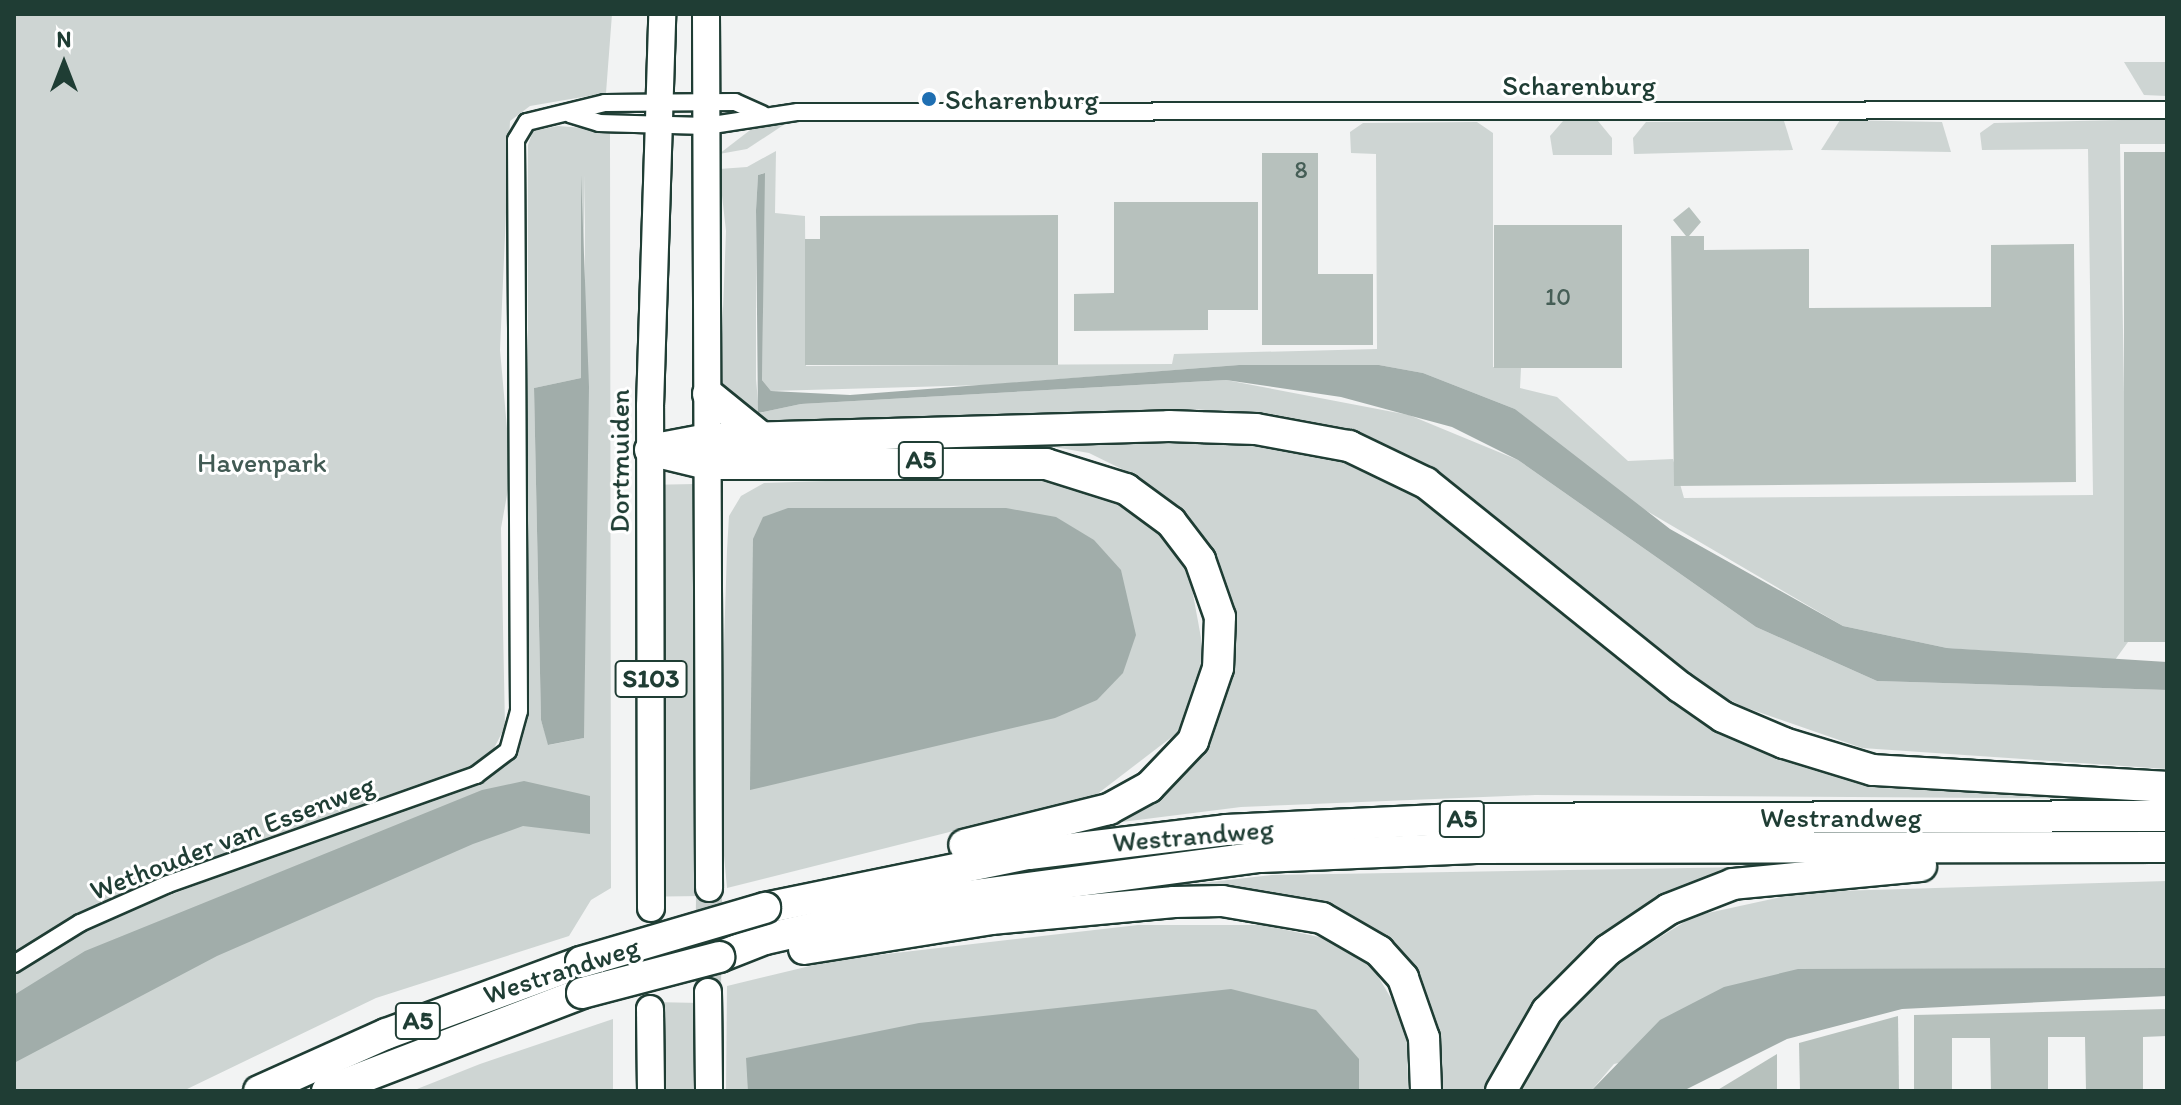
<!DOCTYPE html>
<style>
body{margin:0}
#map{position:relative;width:2181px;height:1105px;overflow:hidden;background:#f2f3f3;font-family:Itim,sans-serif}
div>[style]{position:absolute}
.green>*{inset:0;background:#ced5d3;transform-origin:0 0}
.water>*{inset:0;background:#a1adaa}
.building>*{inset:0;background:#b7c1bd;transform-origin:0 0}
.primary-tunnel>*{height:26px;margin-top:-13px;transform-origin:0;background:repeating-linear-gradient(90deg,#c8cfcd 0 26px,transparent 0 39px)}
.roads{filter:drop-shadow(2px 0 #1f3d34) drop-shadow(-2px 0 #1f3d34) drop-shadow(0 2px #1f3d34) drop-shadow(0 -2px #1f3d34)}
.minor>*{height:16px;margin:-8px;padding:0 8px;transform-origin:8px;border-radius:8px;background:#fff}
.primary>*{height:26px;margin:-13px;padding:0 13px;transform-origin:13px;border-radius:13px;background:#fff}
.motorway>*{height:30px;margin:-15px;padding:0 15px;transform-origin:15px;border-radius:15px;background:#fff}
.bridges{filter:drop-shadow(2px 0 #1f3d34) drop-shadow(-2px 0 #1f3d34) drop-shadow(0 2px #1f3d34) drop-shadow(0 -2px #1f3d34)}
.motorway-bridge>*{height:30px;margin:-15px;padding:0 15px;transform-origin:15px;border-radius:15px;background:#fff}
.dots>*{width:22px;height:22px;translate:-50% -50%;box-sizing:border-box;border:4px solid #fff;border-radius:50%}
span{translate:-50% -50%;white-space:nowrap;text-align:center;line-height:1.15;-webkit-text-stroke:6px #fff;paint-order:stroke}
.number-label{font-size:24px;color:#455e56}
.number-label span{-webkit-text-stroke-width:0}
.shield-label span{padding:2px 6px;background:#fff;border:2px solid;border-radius:6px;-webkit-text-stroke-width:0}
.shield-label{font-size:26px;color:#1f3d34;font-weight:700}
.street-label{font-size:28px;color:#1f3d34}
.poi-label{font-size:28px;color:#1f3d34}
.left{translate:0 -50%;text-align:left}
.park-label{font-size:28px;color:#425b54}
.frame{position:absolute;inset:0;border:16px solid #1f3d34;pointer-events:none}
.north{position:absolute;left:24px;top:24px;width:80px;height:80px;-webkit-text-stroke:6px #fff;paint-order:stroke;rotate:0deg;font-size:22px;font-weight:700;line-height:32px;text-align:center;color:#1f3d34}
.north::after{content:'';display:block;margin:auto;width:28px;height:36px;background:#1f3d34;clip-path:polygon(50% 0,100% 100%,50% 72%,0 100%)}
</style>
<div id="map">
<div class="green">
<i style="clip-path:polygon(14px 14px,612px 14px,606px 93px,530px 106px,510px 121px,500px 350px,511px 473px,501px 528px,505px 727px,493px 750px,473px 766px,166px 880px,14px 956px)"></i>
<i style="clip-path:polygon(2124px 62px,2167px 62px,2167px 96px,2144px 95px)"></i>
<i style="clip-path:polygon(2167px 119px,2167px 144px,2120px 144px,2128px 642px,2115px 660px,1947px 648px,1843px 626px,1628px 500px,1515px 409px,1423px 373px,1379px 365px,1239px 365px,985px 385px,771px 391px,762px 380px,764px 173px,758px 175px,756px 210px,756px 379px,759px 413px,801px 404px,1226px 380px,1409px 415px,1518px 460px,1756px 627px,1877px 681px,2167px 690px,2167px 769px,1862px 748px,1744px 707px,1678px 674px,1460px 491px,1348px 433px,1281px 416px,1193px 409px,753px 421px,720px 388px,726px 231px,719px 169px,747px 167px,776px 151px,775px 213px,805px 216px,806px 366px,1172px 364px,1174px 354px,1377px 349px,1376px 154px,1351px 153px,1350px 132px,1363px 123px,1477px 122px,1493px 133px,1493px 367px,1521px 368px,1520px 388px,1557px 397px,1628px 461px,1673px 459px,1684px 498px,2093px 495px,2088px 149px,1982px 150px,1980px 133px,1994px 123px)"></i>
<i style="clip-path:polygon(1840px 120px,1942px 122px,1951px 152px,1821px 150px)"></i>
<i style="clip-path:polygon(1563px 121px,1598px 121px,1612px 138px,1612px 155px,1553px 155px,1550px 136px)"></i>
<i style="clip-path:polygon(1784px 121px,1793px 150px,1634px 154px,1633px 138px,1646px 122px)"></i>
<i style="clip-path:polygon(758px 124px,785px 124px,747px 149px,719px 154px)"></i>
<i style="clip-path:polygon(evenodd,558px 126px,610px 130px,611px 888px,591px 900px,569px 936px,376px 998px,183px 1091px,14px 1091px,14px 971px,110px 918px,505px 767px,520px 745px,528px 717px,528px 145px,533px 131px,558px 126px,585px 175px,584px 738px,549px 745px,541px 720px,534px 388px,581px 378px,585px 175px)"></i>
<i style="clip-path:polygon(1043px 435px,1275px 438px,1395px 476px,1736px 733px,2149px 799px,1535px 795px,1241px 807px,1082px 827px,1215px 716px,1198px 532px,1138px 477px,1089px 453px,1037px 444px)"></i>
<i style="clip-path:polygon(1011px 475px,1074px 483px,1120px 502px,1168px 543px,1190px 578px,1204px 654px,1196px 694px,1177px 733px,1096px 795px,727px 888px,719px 801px,727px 550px,729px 516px,741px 496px,764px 483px)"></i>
<i style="left:695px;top:484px;width:412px;height:38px;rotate:89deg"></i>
<i style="clip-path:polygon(1749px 867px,1685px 891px,1489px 1091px,1434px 1091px,1428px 1009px,1323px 903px,1214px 891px,1001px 906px,1272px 875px)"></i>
<i style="clip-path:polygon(2167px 881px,2167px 968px,2024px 970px,1614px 1064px,1591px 1091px,1520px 1091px,1556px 1028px,1612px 967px,1694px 916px,1804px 892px)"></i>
<i style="clip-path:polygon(1138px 925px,1263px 925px,1333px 940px,1373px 968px,1407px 1025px,1408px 1091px,726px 1091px,727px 986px,835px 960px)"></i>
<i style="left:701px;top:1003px;width:88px;height:37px;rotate:91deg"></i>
<i style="clip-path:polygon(613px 1019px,613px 1091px,412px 1091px,480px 1064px)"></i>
</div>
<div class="water">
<i style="clip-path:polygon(765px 173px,762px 380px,771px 391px,850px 395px,1239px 365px,1379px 365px,1423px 373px,1515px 409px,1670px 529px,1843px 626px,1947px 648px,2167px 662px,2167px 690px,1877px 681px,1756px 627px,1518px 460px,1452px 427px,1341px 397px,1226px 380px,801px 404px,758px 413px,756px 210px,758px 175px)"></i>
<i style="clip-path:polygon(581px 175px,589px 387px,584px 738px,548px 745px,541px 720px,534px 388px,581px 378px)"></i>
<i style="clip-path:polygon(788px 508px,1006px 508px,1056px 517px,1094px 540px,1121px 570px,1136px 635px,1123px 673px,1097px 700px,1055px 718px,750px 790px,753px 539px,763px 517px)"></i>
<i style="clip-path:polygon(524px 781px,590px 796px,590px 834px,523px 826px,473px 844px,217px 956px,14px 1063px,14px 995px,85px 951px,482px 790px)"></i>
<i style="clip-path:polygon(2167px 968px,2167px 996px,1902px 1009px,1787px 1039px,1683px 1091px,1591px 1091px,1660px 1020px,1724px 987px,1798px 969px)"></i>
<i style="clip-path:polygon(1231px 989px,1316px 1010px,1359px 1059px,1359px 1091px,748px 1091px,746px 1058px,919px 1023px)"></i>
</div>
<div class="building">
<i style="left:2124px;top:152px;width:43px;height:490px"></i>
<i style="clip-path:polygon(1262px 153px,1318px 153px,1318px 274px,1373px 274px,1373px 345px,1262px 345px)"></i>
<i style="clip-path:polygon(1114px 202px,1258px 202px,1258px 310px,1208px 310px,1208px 330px,1074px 331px,1074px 294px,1114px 293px)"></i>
<i style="clip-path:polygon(1689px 207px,1701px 222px,1689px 236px,1704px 236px,1704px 250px,1809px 249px,1809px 308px,1991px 307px,1991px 245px,2074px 244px,2076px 482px,1674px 486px,1671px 236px,1686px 236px,1673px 220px)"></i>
<i style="clip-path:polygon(1058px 215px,1058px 365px,805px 365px,805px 239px,820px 239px,820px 216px)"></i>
<i style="left:1494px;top:225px;width:128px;height:143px"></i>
<i style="clip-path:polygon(2167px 1009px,2167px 1036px,2143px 1037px,2143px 1091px,2086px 1091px,2085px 1037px,2048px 1037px,2048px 1091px,1991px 1091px,1990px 1038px,1952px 1038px,1952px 1091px,1914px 1091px,1914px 1015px)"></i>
<i style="clip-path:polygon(1898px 1016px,1899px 1091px,1800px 1091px,1799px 1043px)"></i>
<i style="clip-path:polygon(1777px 1054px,1777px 1091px,1716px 1091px)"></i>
</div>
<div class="primary-tunnel">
<i style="left:708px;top:992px;width:104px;rotate:-89.4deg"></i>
</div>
<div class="roads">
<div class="minor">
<i style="left:570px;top:114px;width:30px;rotate:17deg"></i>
<i style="left:599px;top:123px;width:107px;rotate:1.6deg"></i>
<i style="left:706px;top:126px;width:93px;rotate:-8.7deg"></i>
<i style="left:798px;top:112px;width:1369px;rotate:-0.08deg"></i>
<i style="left:14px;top:964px;width:78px;rotate:-31.8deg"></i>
<i style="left:80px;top:923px;width:96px;rotate:-23.9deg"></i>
<i style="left:168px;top:884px;width:327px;rotate:-19.5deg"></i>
<i style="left:476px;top:775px;width:40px;rotate:-37deg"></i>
<i style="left:508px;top:751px;width:41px;rotate:-74.6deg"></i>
<i style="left:519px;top:711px;width:571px;rotate:-90.3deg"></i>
<i style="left:516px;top:140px;width:21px;rotate:-59deg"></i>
<i style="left:527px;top:122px;width:80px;rotate:-13.7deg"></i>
<i style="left:605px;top:103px;width:130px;rotate:-0.4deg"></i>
<i style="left:735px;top:102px;width:30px;rotate:24deg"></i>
</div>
<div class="primary">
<i style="left:706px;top:14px;width:874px;rotate:89.8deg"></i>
<i style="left:651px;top:908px;width:502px;rotate:-90.11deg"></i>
<i style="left:650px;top:406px;width:392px;rotate:-88.2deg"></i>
<i style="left:708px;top:992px;width:99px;rotate:89.4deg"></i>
<i style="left:650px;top:1009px;width:82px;rotate:89.3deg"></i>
</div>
<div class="motorway">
<i style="left:708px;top:394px;width:70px;rotate:39.2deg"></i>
<i style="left:650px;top:450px;width:59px;rotate:-10.7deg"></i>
<i style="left:708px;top:439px;width:461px;rotate:-1.6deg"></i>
<i style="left:1169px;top:426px;width:87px;rotate:2deg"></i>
<i style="left:1256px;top:429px;width:95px;rotate:10.4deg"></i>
<i style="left:1349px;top:446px;width:85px;rotate:25.7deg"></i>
<i style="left:1426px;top:483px;width:326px;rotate:38.8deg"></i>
<i style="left:1680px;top:687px;width:52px;rotate:34.9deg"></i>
<i style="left:1723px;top:717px;width:66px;rotate:23.1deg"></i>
<i style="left:1784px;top:743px;width:93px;rotate:16.9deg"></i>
<i style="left:1873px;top:770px;width:294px;rotate:3.3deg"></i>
<i style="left:661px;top:453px;width:47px;rotate:13.4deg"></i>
<i style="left:707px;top:464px;width:339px"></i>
<i style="left:1046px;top:464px;width:84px;rotate:17.4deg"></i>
<i style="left:1126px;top:489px;width:56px;rotate:36.3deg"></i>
<i style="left:1171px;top:522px;width:48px;rotate:52.7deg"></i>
<i style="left:1200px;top:560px;width:60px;rotate:70.7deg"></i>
<i style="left:1220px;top:617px;width:51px;rotate:92.2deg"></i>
<i style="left:1218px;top:668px;width:77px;rotate:108.9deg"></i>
<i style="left:1193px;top:741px;width:64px;rotate:133.7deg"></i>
<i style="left:1149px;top:787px;width:46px;rotate:151.2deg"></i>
<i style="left:1109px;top:809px;width:149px;rotate:166.1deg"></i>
<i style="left:765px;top:908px;width:269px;rotate:-11.6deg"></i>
<i style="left:1029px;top:854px;width:198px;rotate:-6.9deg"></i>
<i style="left:1226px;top:830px;width:230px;rotate:-2.7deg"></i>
<i style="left:1456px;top:819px;width:711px;rotate:-0.24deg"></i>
<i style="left:804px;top:949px;width:189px;rotate:-9.1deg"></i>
<i style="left:991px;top:919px;width:184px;rotate:-5.3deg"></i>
<i style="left:1174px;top:902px;width:48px;rotate:-1.2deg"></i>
<i style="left:1222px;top:901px;width:101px;rotate:9.6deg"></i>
<i style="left:1322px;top:918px;width:66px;rotate:30.1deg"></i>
<i style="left:1379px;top:951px;width:36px;rotate:48deg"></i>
<i style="left:1403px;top:978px;width:64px;rotate:70.7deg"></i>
<i style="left:1424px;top:1038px;width:53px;rotate:87.8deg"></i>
<i style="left:719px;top:957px;width:49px;rotate:-21.4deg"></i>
<i style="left:765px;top:939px;width:176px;rotate:-12.8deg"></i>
<i style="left:937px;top:900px;width:327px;rotate:-7.6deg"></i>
<i style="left:1261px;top:857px;width:215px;rotate:-2.4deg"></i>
<i style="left:1476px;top:848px;width:691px;rotate:-0.08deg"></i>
<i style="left:259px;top:1091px;width:139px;rotate:-24.2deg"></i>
<i style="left:386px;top:1034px;width:208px;rotate:-20.3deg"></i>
<i style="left:327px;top:1091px;width:273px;rotate:-21deg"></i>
<i style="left:1501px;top:1091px;width:92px;rotate:-60.1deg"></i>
<i style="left:1547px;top:1011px;width:86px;rotate:-45deg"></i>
<i style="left:1608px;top:950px;width:73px;rotate:-33.9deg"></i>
<i style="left:1669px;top:909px;width:69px;rotate:-21.3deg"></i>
<i style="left:1733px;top:884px;width:189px;rotate:-5.5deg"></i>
</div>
</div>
<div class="bridges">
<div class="motorway-bridge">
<i style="left:581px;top:962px;width:192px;rotate:-16.4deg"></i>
<i style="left:582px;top:993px;width:142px;rotate:-14.7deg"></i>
</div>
</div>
<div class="dots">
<i style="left:929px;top:99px;background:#1f6fb2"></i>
</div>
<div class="number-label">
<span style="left:1301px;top:170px">8</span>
<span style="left:1558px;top:297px">10</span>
</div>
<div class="shield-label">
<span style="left:921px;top:460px">A5</span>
<span style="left:651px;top:679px">S103</span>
<span style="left:1462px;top:819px">A5</span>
<span style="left:418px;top:1021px">A5</span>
</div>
<div class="street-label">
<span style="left:1579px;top:85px">Scharenburg</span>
<span style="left:619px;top:461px;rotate:-90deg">Dortmuiden</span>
<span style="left:1841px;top:817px">Westrandweg</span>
<span style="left:1193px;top:835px;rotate:-5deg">Westrandweg</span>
<span style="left:232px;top:837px;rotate:-21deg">Wethouder van Essenweg</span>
<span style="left:561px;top:970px;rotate:-18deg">Westrandweg</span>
</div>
<div class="poi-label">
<span class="left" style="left:945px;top:99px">Scharenburg</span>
</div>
<div class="park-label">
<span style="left:262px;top:462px">Havenpark</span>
</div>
<div class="frame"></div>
<div class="north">N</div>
</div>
